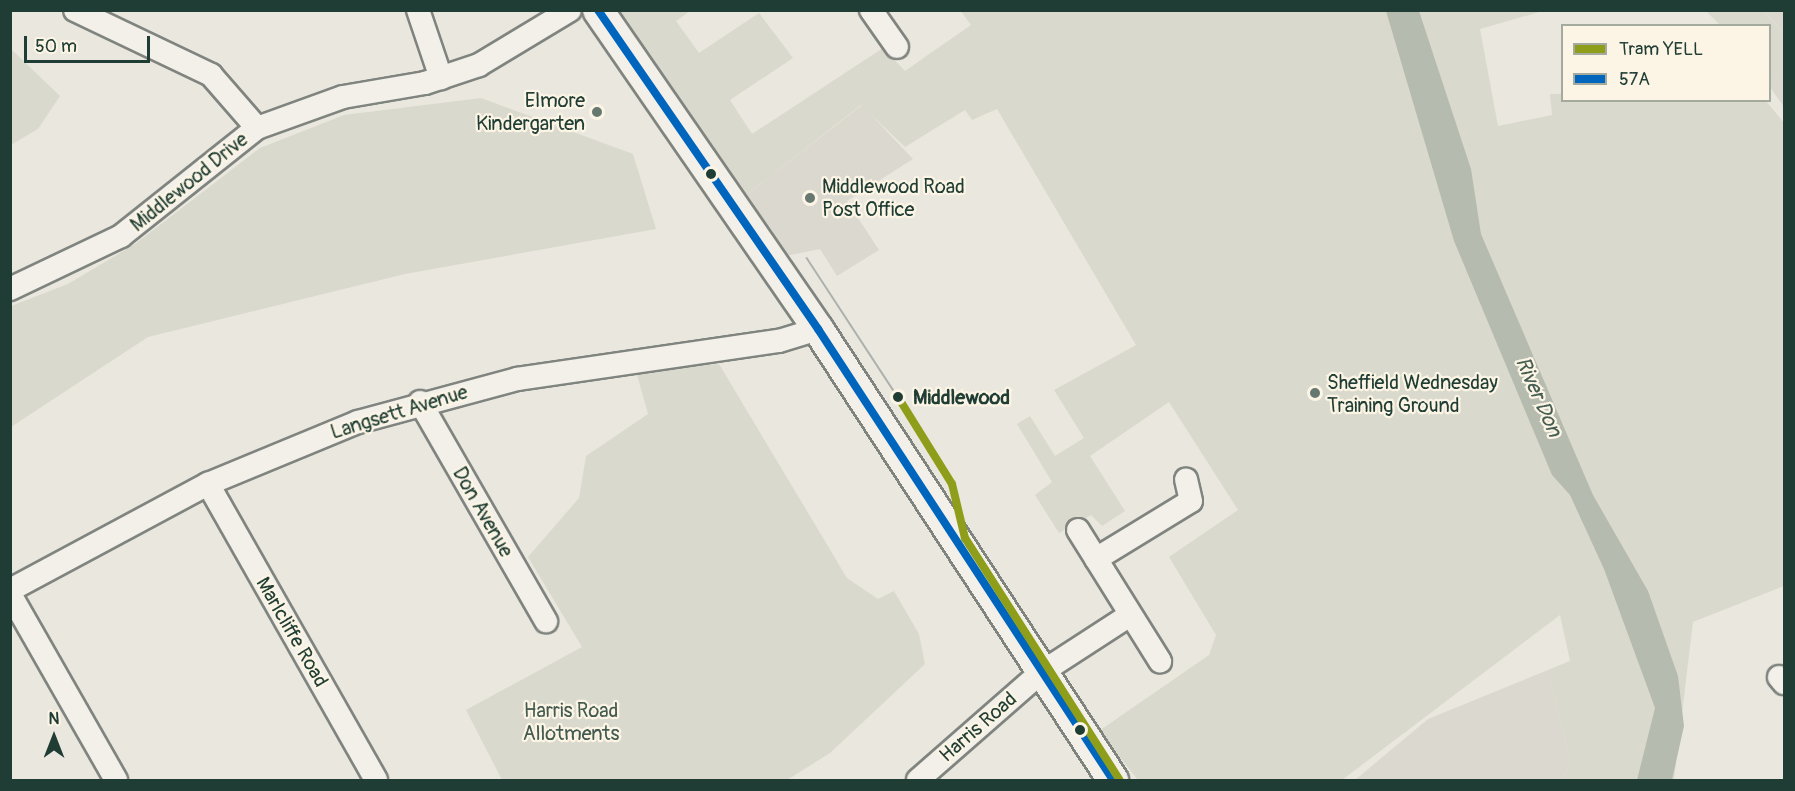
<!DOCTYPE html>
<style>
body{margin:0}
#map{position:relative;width:1795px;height:791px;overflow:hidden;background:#eae7df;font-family:Pangolin,sans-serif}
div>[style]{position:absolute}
.built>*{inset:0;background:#dbd9cf}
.green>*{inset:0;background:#dad9cd}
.water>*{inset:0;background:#b6bbaf}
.roads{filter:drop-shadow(2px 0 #80847f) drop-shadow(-2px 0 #80847f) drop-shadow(0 2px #80847f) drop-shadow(0 -2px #80847f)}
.minor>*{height:22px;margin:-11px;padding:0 11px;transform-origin:11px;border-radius:11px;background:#f3f0ea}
.major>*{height:30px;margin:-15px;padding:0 15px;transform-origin:15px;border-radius:15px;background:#f3f0ea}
.tram>*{height:1.5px;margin:-0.75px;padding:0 0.75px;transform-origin:0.75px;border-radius:0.75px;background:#aeb1ab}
.bus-1>*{height:8px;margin:-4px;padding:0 4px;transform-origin:4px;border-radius:4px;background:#0065bd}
.tram-1>*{height:8px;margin:-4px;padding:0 4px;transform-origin:4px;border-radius:4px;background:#8f9e1a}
.dots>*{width:16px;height:16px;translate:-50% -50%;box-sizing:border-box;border:3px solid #fcf5e5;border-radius:50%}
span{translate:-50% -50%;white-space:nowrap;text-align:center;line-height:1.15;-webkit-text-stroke:4.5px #fcf5e5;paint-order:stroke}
.poi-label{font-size:20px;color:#1f3d34}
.right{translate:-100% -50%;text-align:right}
.left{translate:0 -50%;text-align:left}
.street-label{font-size:20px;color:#1f3d34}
.stop-label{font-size:20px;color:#1f3d34;font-weight:700}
.park-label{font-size:20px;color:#425a50}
.water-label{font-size:21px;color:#455d53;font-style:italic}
.frame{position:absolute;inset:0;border:12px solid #1f3d34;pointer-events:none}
.legend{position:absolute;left:1561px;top:24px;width:210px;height:78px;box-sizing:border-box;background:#fcf5e5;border:2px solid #a4ab9e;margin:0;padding:8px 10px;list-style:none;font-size:18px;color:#1f3d34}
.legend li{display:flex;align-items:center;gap:12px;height:30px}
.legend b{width:30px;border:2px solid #a4ab9e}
.north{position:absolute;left:24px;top:707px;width:60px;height:60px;-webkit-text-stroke:4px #fcf5e5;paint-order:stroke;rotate:0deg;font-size:16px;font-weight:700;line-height:24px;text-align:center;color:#1f3d34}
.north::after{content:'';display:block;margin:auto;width:21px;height:27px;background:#1f3d34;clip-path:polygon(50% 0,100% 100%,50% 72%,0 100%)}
.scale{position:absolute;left:24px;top:36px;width:126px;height:27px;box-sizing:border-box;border:3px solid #1f3d34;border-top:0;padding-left:8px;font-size:18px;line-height:21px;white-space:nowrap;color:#1f3d34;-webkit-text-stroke:4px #fcf5e5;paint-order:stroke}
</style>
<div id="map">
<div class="built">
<i style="clip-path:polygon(1763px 11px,1784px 11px,1784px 33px,1775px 23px)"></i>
<i style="clip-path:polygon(1770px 70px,1784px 82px,1784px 107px,1770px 87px)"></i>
<i style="clip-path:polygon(862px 105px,913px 159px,847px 201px,879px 250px,837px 276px,820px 249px,786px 256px,745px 196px)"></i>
<i style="clip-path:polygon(1548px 670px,1570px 761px,1563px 780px,1355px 780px,1428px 719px)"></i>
</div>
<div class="green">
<i style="clip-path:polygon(960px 10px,1543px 11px,1480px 29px,1498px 126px,1552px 115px,1550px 94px,1562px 94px,1562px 100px,1766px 101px,1784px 123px,1784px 586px,1693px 622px,1674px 780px,1563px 780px,1570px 761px,1548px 670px,1570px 661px,1560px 615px,1342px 780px,1138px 780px,1099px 731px,1209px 655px,1216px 635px,1169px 557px,1238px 510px,1169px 402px,1090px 456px,1125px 511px,1102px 526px,1091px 515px,1059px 533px,1035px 495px,1052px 482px,1017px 424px,1030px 416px,1055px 456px,1084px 438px,1054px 390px,1136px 345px,997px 109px,972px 120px,965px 110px,905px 147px,861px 105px,745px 196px,614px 11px,690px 11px,676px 21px,699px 53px,759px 13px,793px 58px,730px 100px,752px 134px,883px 48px,905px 71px,971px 25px)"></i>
<i style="clip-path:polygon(1706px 11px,1763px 11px,1784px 33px,1784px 82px,1770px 70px,1770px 26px,1720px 25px)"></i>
<i style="clip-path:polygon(10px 48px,60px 96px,38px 129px,11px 145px)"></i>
<i style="clip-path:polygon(481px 98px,633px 154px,656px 229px,405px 274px,148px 337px,11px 427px,11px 306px,68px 284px,135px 244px,260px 148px,344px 115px)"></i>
<i style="clip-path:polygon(719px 364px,847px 578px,878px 599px,894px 591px,919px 634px,925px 664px,830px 753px,787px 780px,502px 780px,466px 710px,582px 647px,528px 557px,579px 498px,586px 456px,648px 414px,636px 371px)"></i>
</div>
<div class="water">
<i style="clip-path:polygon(1386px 11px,1419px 11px,1471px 169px,1481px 234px,1593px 495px,1648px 591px,1678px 676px,1684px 726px,1672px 780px,1637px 780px,1655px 708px,1604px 569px,1570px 495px,1552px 475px,1454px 241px)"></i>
</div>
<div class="roads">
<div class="minor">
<i style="left:75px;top:10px;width:151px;rotate:25.5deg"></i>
<i style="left:211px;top:75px;width:70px;rotate:49deg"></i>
<i style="left:418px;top:10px;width:72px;rotate:71.3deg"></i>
<i style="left:871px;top:10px;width:45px;rotate:54.9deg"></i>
<i style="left:10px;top:289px;width:123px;rotate:-25.5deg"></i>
<i style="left:121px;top:236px;width:174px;rotate:-38.5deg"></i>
<i style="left:257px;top:128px;width:91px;rotate:-19.8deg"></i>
<i style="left:343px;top:97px;width:83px;rotate:-9.7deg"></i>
<i style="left:425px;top:83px;width:57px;rotate:-18.4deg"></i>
<i style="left:479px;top:65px;width:106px;rotate:-31.1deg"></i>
<i style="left:420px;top:402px;width:253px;rotate:60.1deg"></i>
<i style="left:208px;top:484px;width:340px;rotate:60.4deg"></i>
<i style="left:1078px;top:530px;width:155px;rotate:58deg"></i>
<i style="left:1096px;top:559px;width:111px;rotate:-31.4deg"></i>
<i style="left:1191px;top:501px;width:22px;rotate:-103deg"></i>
<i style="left:10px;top:590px;width:225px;rotate:-28.2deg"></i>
<i style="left:208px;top:484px;width:162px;rotate:-22.5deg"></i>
<i style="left:358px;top:422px;width:165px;rotate:-15.1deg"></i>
<i style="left:517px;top:379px;width:265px;rotate:-8.3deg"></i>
<i style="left:779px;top:341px;width:41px;rotate:-17.1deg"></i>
<i style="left:10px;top:594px;width:214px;rotate:60.3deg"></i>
<i style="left:1779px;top:677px;width:8px;rotate:50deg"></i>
<i style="left:918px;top:780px;width:161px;rotate:-41.2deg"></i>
<i style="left:1039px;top:674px;width:108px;rotate:-33deg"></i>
</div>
<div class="major">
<i style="left:598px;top:10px;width:388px;rotate:55.4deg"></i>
<i style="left:818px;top:329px;width:539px;rotate:56.81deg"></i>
</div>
</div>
<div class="tram">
<i style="left:807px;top:258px;width:166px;rotate:56.8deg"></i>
</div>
<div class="bus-1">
<i style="left:598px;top:10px;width:388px;rotate:55.4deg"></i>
<i style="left:818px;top:329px;width:539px;rotate:56.81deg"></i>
</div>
<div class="tram-1">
<i style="left:898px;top:397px;width:102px;rotate:58.2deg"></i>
<i style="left:952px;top:484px;width:56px;rotate:76.5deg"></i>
<i style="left:965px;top:538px;width:287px;rotate:57.4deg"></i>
</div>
<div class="dots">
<i style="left:597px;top:112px;background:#667870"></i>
<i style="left:711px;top:174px;background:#1f3d34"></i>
<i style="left:810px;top:198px;background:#667870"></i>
<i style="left:1315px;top:393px;background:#667870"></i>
<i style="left:898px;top:397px;background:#1f3d34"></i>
<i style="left:1080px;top:730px;background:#1f3d34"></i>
</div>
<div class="poi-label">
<span class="right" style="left:585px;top:112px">Elmore<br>Kindergarten</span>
<span class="left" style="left:822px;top:198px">Middlewood Road<br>Post Office</span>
<span class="left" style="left:1327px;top:394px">Sheffield Wednesday<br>Training Ground</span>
</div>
<div class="street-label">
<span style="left:189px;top:182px;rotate:-39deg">Middlewood Drive</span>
<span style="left:399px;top:412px;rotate:-17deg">Langsett Avenue</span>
<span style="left:483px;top:512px;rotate:60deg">Don Avenue</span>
<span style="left:292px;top:632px;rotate:60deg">Marlcliffe Road</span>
<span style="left:978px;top:727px;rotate:-41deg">Harris Road</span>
</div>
<div class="stop-label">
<span class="left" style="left:913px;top:397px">Middlewood</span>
</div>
<div class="park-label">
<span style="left:571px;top:722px">Harris Road<br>Allotments</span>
</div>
<div class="water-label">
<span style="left:1538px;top:397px;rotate:66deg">River Don</span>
</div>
<div class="frame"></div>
<ul class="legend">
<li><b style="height:8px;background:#8f9e1a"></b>Tram YELL</li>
<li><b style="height:8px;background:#0065bd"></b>57A</li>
</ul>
<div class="north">N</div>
<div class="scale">50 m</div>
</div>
